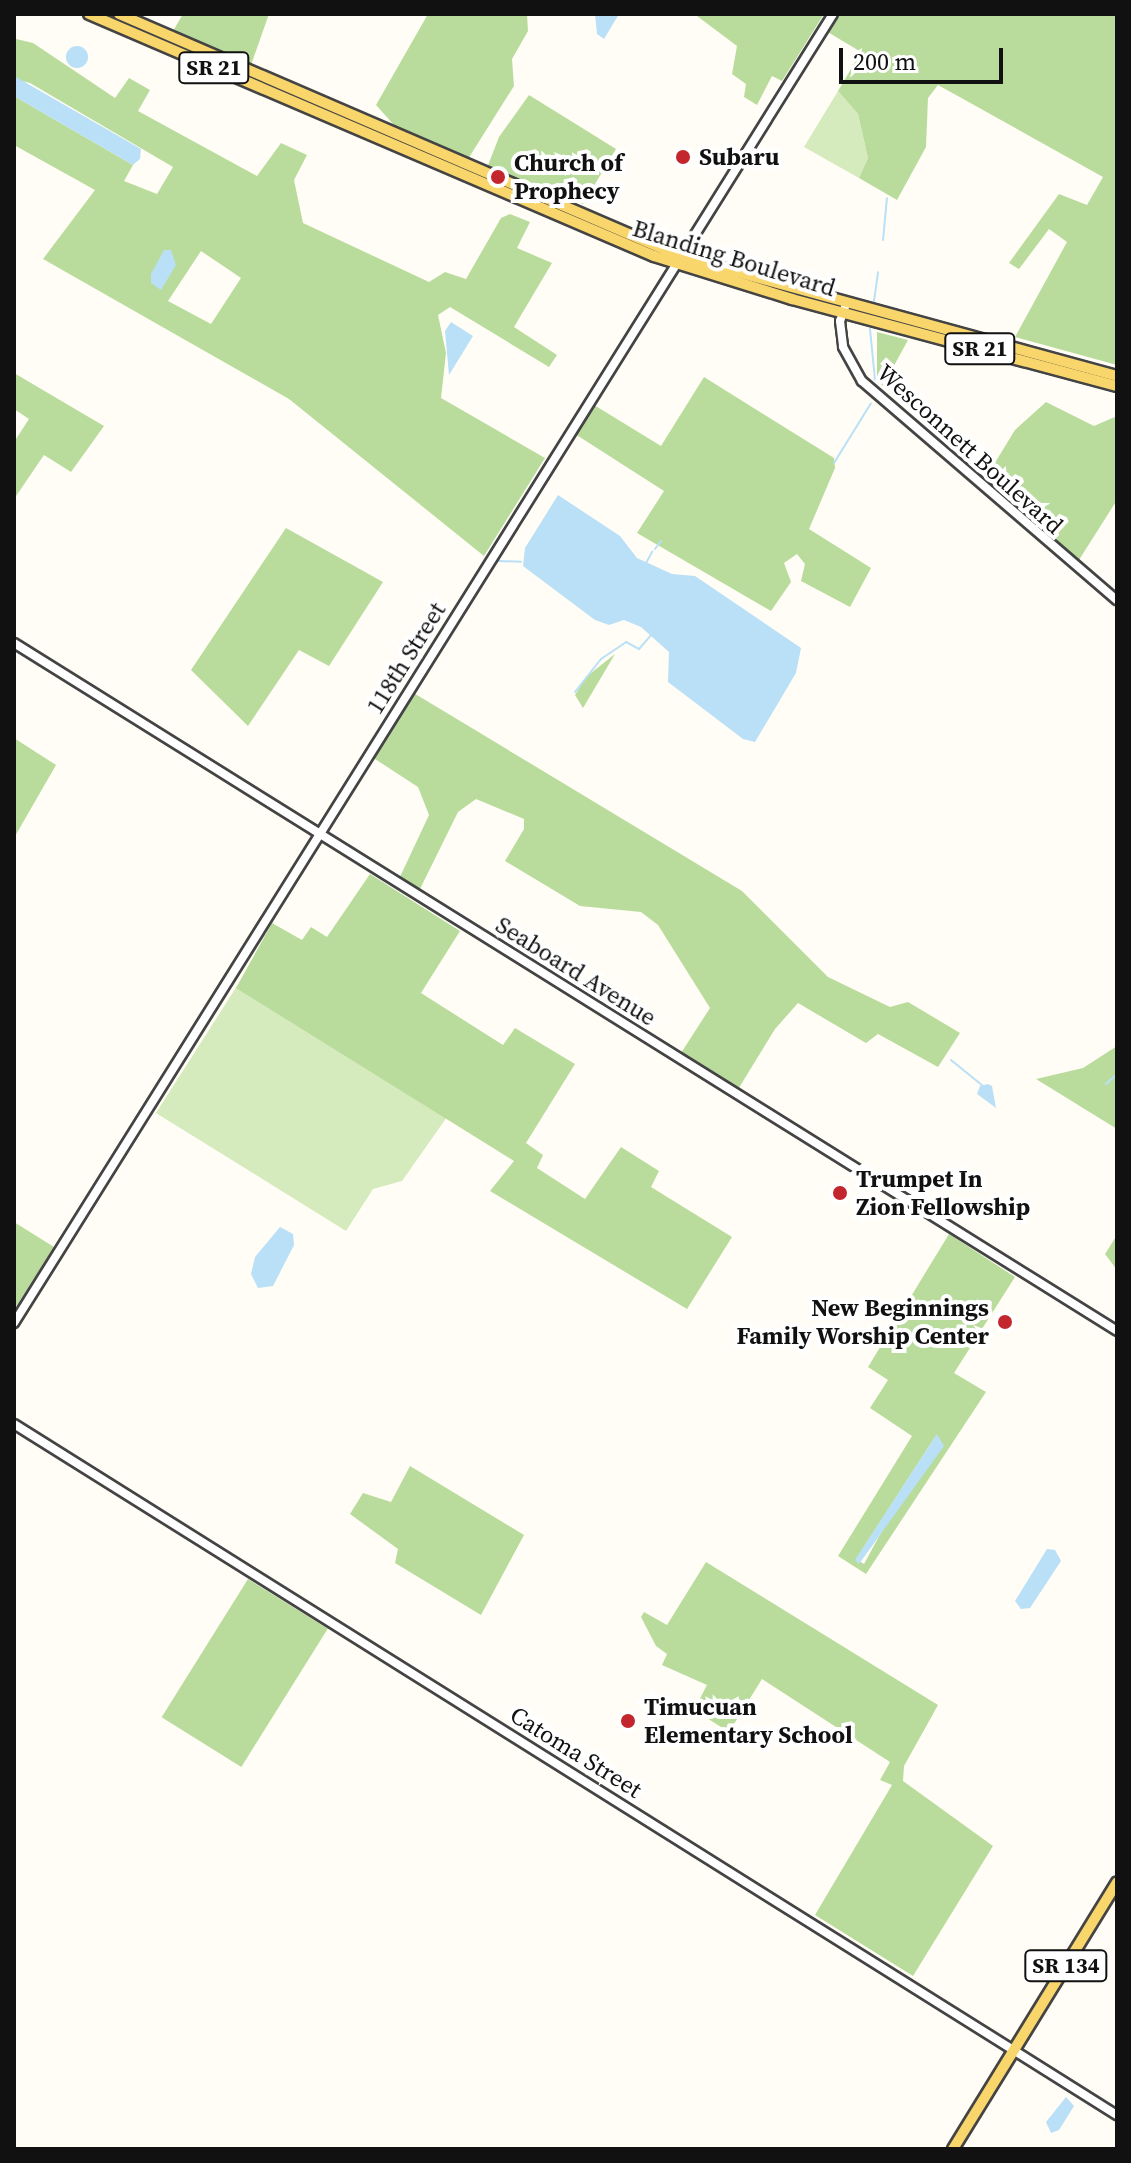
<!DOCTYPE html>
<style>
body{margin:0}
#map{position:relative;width:1131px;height:2163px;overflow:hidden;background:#fffdf5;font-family:"Source Serif 4",serif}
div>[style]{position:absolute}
.green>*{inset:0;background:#d5ebbd}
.forest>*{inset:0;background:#b9dc9c;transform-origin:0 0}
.water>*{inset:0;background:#b9e0f7}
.round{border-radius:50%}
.stream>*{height:2px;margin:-1px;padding:0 1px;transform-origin:1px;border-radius:1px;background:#b9e0f7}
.roads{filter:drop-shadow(2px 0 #444) drop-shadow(-2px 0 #444) drop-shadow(0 2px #444) drop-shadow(0 -2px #444)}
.tertiary>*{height:8px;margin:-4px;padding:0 4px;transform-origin:4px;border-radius:4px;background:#fff}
.primary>*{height:10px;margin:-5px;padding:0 5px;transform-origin:5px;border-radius:5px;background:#f9d66b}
.dots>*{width:22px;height:22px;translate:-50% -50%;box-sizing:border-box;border:4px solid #fff;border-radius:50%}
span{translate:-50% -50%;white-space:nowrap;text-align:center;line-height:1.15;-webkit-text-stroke:8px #fff;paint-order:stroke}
.shield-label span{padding:2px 6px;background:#fff;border:2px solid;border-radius:6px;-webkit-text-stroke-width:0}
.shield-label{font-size:22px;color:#111;font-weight:700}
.poi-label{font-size:24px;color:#111;font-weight:700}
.left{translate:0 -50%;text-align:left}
.right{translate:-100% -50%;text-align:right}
.street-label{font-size:24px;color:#111}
.frame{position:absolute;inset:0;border:16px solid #111;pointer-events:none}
.scale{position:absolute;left:839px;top:48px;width:164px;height:36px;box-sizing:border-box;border:4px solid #111;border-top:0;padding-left:10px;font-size:24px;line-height:28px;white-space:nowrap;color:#111;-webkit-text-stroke:6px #fff;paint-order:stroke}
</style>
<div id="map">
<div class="green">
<i style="clip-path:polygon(838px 91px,858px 114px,868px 158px,859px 178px,804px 147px)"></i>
<i style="clip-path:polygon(237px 986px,447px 1117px,402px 1181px,373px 1189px,346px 1231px,156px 1113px)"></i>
</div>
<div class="forest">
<i style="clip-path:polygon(183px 14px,269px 14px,251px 65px,173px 31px)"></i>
<i style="clip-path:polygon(428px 14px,527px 14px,528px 31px,512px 59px,514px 86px,468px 159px,394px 125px,376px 105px)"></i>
<i style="clip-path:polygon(824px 14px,782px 81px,772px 76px,757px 105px,744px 97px,746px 84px,732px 74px,737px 46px,697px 16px)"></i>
<i style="clip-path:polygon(837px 14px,1117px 14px,1117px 365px,1015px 337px,1067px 242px,1049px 229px,1019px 269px,1009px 263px,1059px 194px,1087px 205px,1103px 177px,938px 85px,928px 98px,926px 147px,897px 200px,859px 178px,868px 158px,858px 114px,838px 91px,861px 52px,826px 31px)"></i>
<i style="clip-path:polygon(evenodd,16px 39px,33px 43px,115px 98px,129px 78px,150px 90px,138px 111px,257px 176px,281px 143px,307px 155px,294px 180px,303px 223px,429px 282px,445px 272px,466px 279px,501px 218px,510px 214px,530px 222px,517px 248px,552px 263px,514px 327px,557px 355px,549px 367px,450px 307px,438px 315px,446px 353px,441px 398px,545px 458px,484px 556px,289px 399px,43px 259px,95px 190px,14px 145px,14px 96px,133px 165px,124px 181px,157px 194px,173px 167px,30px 83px,14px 79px,16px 39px,201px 251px,241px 278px,211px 324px,168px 301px,201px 251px)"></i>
<i style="clip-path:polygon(529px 95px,616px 149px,583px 204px,487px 168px,499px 137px)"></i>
<i style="clip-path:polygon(877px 332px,908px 340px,883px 386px,877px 382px)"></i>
<i style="clip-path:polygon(14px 373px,104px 426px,71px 472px,44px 455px,14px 499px,14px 442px,29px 419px,14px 409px)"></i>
<i style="clip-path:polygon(704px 377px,834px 458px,835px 468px,809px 529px,871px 568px,850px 607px,801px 581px,805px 564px,797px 554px,784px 563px,791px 582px,771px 611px,637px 533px,664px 491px,575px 434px,594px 405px,661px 446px)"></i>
<i style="clip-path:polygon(1046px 402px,1094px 426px,1117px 416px,1117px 500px,1079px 560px,985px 479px,1015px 430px)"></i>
<i style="clip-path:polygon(286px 528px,383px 582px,329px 666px,299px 650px,248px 726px,191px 670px)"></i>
<i style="clip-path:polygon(615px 654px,583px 708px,575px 695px,586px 677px)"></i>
<i style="clip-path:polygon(412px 692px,742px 891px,828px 977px,890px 1007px,908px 1002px,960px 1033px,938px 1067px,878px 1034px,866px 1043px,798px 1003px,775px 1029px,737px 1091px,681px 1053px,710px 1008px,658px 925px,641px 912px,580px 906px,505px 861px,524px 829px,524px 819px,476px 799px,458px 812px,420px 889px,399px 879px,429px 815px,418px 787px,372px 757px)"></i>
<i style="clip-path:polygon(14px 738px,56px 765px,14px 838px)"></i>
<i style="clip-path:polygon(370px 874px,460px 931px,421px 993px,503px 1045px,515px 1028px,575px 1064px,526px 1143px,543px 1155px,537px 1168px,585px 1199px,621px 1147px,659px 1171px,651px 1187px,732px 1237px,687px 1309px,490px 1191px,514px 1161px,236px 988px,272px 923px,302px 940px,311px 927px,327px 937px)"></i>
<i style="clip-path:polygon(1117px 1046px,1117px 1129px,1036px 1079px,1083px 1068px)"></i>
<i style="clip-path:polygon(14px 1222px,54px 1247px,14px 1310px)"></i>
<i style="clip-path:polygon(evenodd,949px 1234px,1015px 1277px,954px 1373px,986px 1392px,866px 1574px,838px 1556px,912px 1436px,870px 1408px,888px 1380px,868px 1367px,949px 1234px,937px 1434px,877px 1540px,864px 1564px,856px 1559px,937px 1434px)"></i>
<i style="clip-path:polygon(1117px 1235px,1117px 1270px,1105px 1254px)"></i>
<i style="clip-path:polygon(410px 1466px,524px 1535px,481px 1615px,395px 1563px,398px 1549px,350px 1514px,363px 1493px,391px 1502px)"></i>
<i style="clip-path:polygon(706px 1562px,938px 1705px,904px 1766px,903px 1781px,993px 1846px,913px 1976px,815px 1915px,892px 1785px,880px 1780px,890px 1762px,762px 1679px,729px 1732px,694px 1710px,707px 1685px,662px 1665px,667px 1654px,656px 1646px,641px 1617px,644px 1612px,667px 1625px)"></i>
<i style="left:248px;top:1579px;width:94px;height:163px;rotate:32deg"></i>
</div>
<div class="water">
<i style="clip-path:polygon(595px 14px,619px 14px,604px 39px,597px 34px)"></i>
<i class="round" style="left:66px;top:46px;width:22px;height:22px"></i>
<i style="clip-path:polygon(16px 77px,141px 149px,140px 159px,133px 165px,14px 96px)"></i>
<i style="clip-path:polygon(164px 250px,171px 250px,176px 265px,161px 290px,151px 283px,151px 274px)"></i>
<i style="clip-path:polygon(451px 322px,473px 336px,449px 375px,445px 331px)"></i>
<i style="clip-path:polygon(558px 495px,620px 536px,637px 558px,672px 574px,695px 576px,801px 648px,796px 673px,755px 742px,743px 739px,668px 682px,669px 652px,641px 627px,624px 620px,609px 625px,595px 620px,523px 566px,525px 548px)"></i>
<i style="clip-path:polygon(988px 1084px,992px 1086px,996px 1108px,977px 1094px,980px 1086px)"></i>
<i style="clip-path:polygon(280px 1227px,293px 1234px,294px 1245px,273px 1286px,258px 1288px,251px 1274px,255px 1257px)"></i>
<i style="clip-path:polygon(937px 1434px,944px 1446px,859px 1564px,855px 1560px)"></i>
<i style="clip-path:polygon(1047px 1549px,1055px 1550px,1061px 1561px,1030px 1608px,1021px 1609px,1015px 1601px)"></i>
<i style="clip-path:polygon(1066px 2097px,1074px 2106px,1059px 2130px,1051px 2133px,1046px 2122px)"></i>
</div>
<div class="stream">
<i style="left:883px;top:240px;width:42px;rotate:-84.6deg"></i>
<i style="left:874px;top:301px;width:29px;rotate:-82deg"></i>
<i style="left:870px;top:329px;width:51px;rotate:84.4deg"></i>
<i style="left:834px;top:463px;width:70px;rotate:-58.3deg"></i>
<i style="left:655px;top:549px;width:10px;rotate:-53deg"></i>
<i style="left:498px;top:561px;width:23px;rotate:2deg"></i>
<i style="left:646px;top:563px;width:13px;rotate:-61deg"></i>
<i style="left:575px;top:692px;width:42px;rotate:-51.8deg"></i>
<i style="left:601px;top:659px;width:30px;rotate:-34deg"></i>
<i style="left:626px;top:642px;width:15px;rotate:28deg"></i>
<i style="left:639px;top:649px;width:18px;rotate:-49deg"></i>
<i style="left:951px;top:1060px;width:40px;rotate:39deg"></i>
<i style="left:1106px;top:1084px;width:15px;rotate:-42deg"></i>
</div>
<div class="roads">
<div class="tertiary">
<i style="left:846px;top:304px;width:18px;rotate:109deg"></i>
<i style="left:840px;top:321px;width:26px;rotate:83deg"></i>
<i style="left:843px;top:347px;width:39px;rotate:61deg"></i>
<i style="left:862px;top:381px;width:336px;rotate:40.7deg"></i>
<i style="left:14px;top:643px;width:1300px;rotate:31.95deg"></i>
<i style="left:14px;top:1323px;width:1544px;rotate:-57.97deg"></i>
<i style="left:14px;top:1424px;width:1302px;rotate:32.07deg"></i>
</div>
<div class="primary">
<i style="left:89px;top:14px;width:615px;rotate:23.19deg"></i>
<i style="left:654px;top:256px;width:145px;rotate:17.3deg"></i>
<i style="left:792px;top:299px;width:336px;rotate:15deg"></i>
<i style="left:119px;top:14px;width:613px;rotate:23.35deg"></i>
<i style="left:682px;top:257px;width:451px;rotate:15.3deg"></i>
<i style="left:953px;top:2149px;width:313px;rotate:-58.4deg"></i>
</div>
</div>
<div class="dots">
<i style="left:683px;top:157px;background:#c4262e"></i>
<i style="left:498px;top:177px;background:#c4262e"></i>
<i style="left:840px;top:1193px;background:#c4262e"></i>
<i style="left:1005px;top:1322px;background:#c4262e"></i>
<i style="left:628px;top:1721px;background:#c4262e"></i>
</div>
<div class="shield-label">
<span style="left:214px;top:68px">SR 21</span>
<span style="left:980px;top:349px">SR 21</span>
<span style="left:1066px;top:1966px">SR 134</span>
</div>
<div class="poi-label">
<span class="left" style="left:699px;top:157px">Subaru</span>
<span class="left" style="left:514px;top:177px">Church of<br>Prophecy</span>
<span class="left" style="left:856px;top:1193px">Trumpet In<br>Zion Fellowship</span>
<span class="right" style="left:989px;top:1322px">New Beginnings<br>Family Worship Center</span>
<span class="left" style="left:644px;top:1721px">Timucuan<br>Elementary School</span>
</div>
<div class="street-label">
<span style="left:734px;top:258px;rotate:17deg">Blanding Boulevard</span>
<span style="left:970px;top:449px;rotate:42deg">Wesconnett Boulevard</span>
<span style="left:406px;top:658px;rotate:-58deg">118th Street</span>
<span style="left:576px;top:971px;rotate:32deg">Seaboard Avenue</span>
<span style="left:576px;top:1752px;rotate:32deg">Catoma Street</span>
</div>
<div class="frame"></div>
<div class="scale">200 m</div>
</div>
